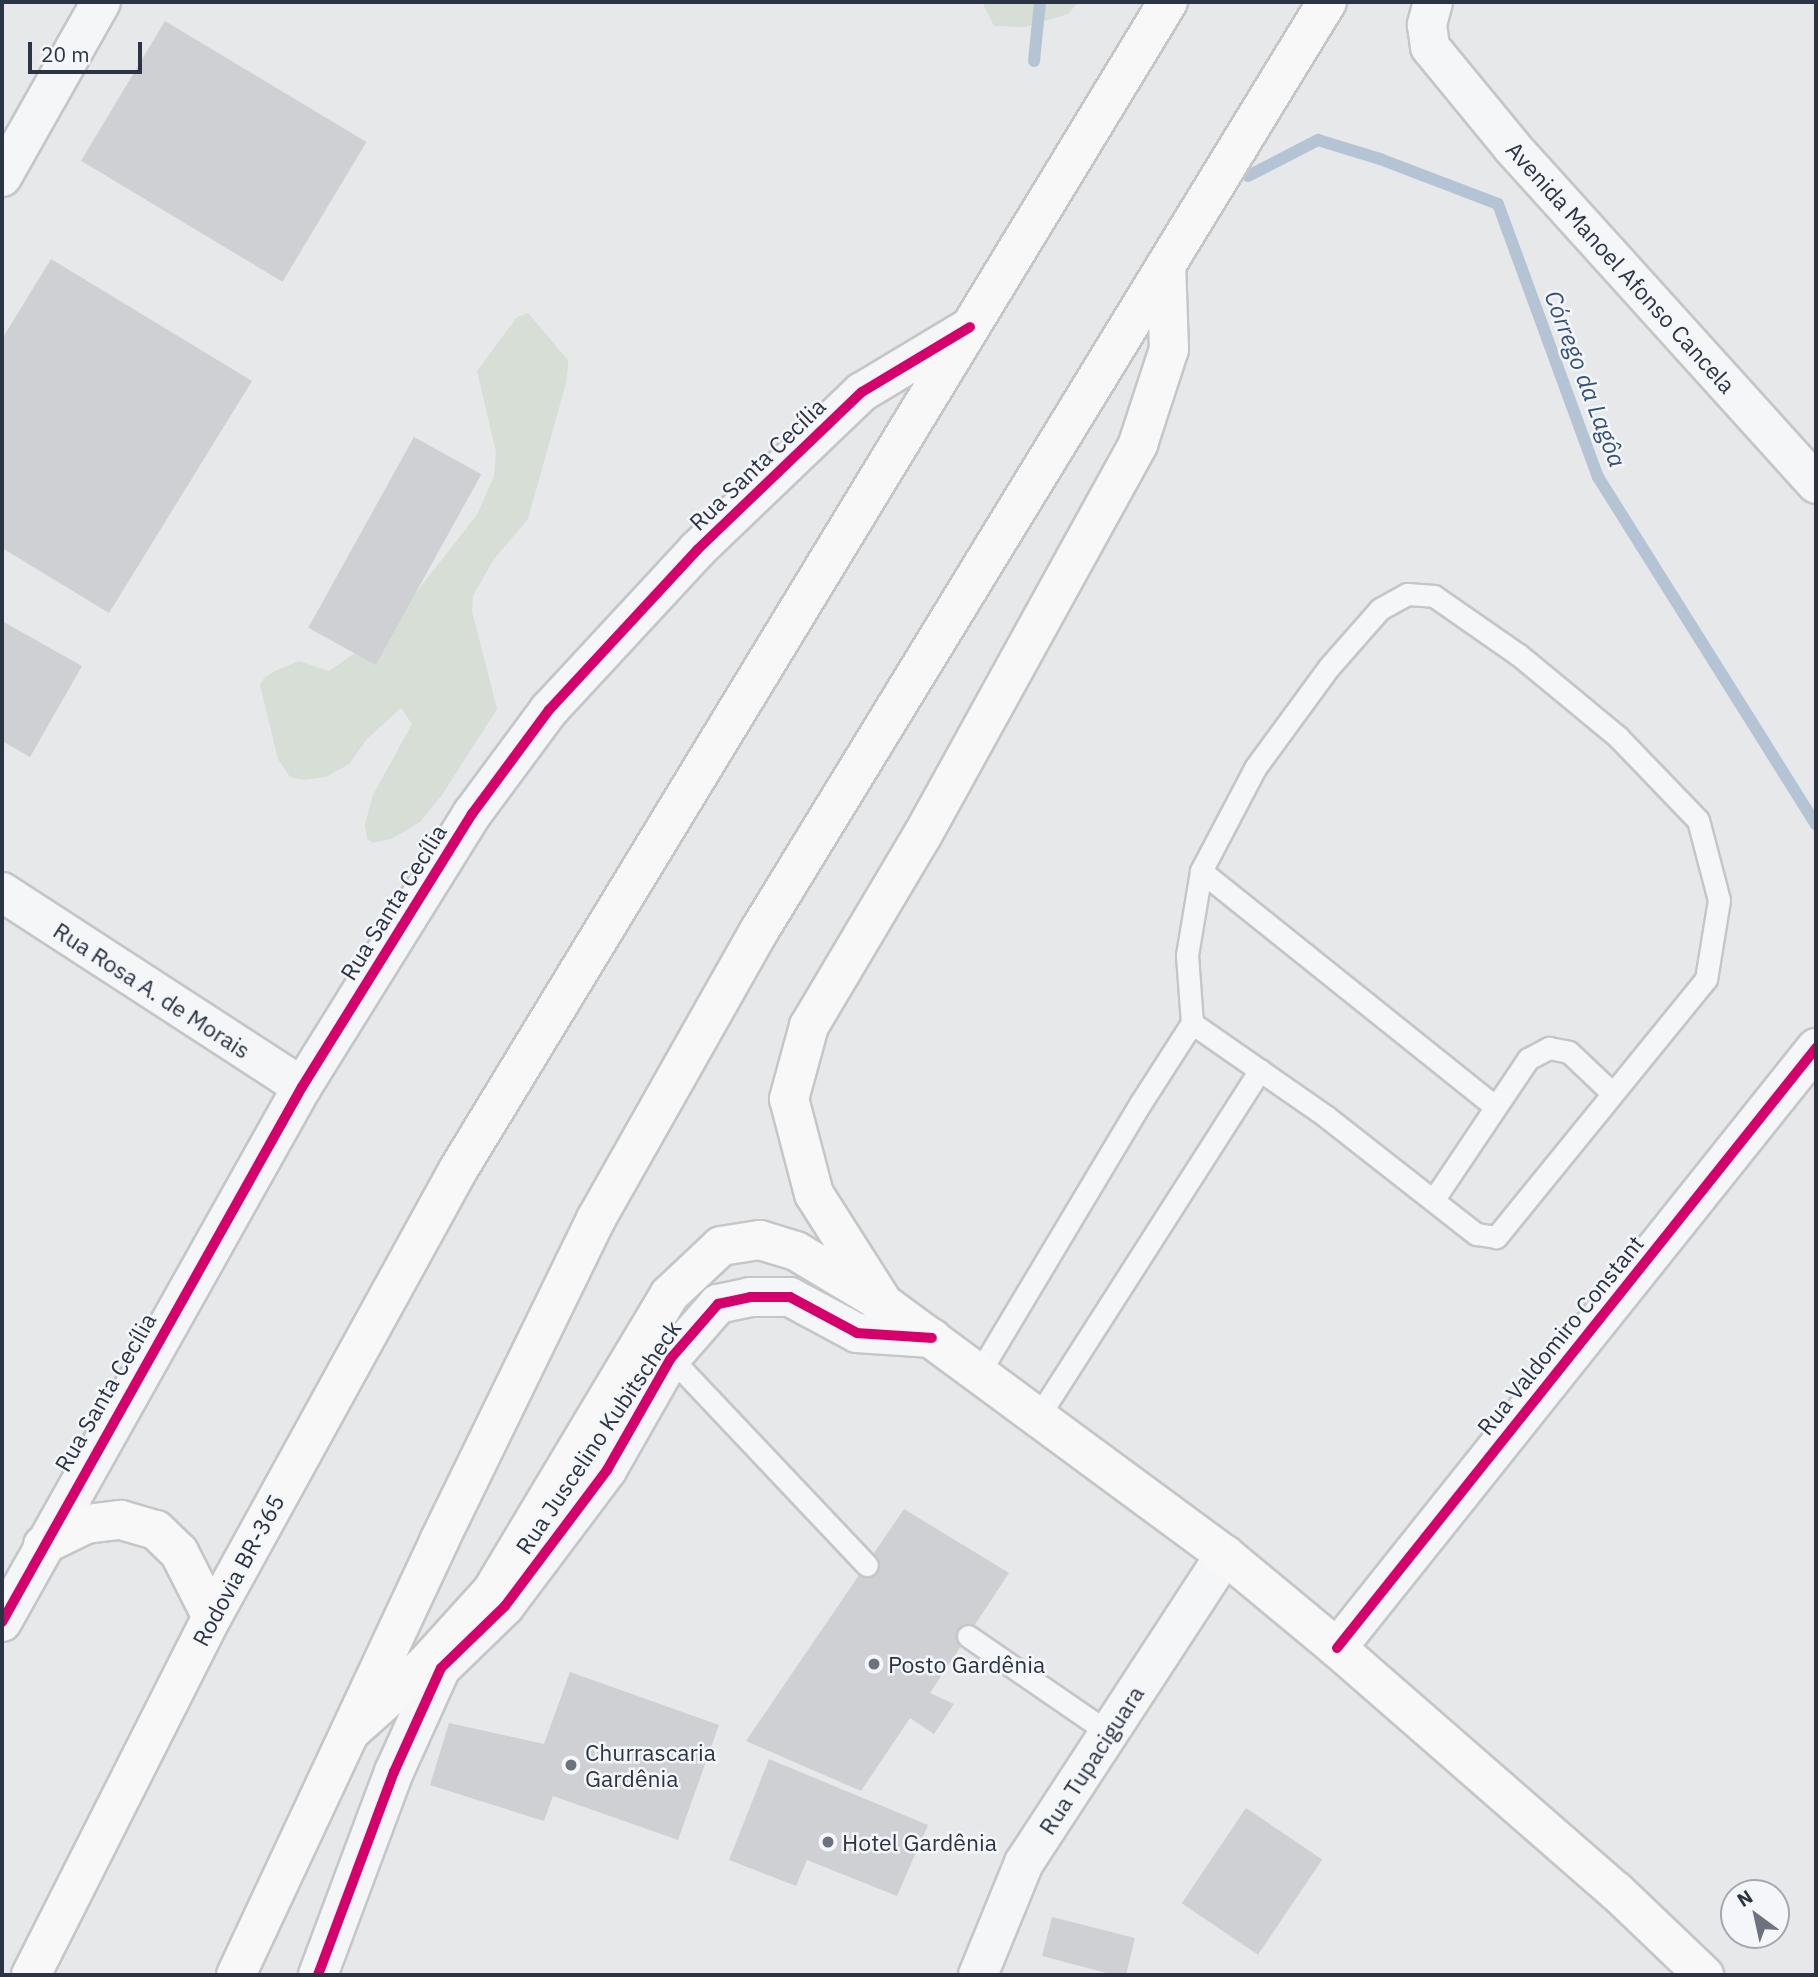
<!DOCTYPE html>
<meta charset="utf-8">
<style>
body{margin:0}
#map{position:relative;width:1818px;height:1977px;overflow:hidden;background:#e6e8ea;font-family:"IBM Plex Sans",sans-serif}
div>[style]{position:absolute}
.green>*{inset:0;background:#d6ded6}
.stream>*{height:12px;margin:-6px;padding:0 6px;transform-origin:6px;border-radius:6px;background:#b4c4d5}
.building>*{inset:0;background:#ced0d3;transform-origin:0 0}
.roads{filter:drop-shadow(2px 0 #c4c6c8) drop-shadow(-2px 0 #c4c6c8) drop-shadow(0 2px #c4c6c8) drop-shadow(0 -2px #c4c6c8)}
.lane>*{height:21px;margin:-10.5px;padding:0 10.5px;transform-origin:10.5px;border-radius:10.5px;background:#f5f6f7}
.street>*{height:38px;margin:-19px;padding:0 19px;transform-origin:19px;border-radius:19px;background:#f5f6f7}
.secondary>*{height:38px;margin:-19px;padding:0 19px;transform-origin:19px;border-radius:19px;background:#f8f8f8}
.primary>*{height:38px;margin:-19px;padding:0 19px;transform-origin:19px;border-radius:19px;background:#f8f8f8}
.cycleway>*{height:10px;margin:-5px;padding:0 5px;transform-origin:5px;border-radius:5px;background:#d6006c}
.dots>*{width:19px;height:19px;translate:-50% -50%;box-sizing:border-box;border:4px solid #f4f6f9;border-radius:50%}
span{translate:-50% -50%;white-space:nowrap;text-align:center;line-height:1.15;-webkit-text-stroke:5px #f4f6f9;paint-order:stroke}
.street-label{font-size:23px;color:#2b3445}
.poi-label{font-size:23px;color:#2b3445}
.left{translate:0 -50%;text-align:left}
.water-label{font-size:24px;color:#34527a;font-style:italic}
.frame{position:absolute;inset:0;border:4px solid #2b3445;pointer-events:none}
.north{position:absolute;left:1720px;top:1879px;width:70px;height:70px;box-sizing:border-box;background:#f4f6f9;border:2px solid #a4a8b1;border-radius:50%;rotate:327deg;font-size:19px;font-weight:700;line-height:28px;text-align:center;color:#2b3445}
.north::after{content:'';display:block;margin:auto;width:24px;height:32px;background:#6c737f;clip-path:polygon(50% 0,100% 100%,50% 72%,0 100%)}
.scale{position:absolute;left:28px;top:42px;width:114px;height:32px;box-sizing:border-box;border:4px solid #2b3445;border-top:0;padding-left:9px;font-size:21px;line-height:24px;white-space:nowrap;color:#2b3445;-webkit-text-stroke:5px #f4f6f9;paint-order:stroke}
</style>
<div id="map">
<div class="green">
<i style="clip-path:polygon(982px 2px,1079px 2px,1068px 14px,1025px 27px,994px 26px)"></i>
<i style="clip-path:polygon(528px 313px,568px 360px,568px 368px,566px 383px,528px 519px,494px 559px,473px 596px,472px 611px,497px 709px,442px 795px,420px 822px,391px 839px,373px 843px,367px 839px,365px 824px,373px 795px,412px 724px,401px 708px,367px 739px,349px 764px,326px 777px,303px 780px,290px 777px,278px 759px,260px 685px,264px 678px,277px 670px,299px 661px,329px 671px,384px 633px,477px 515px,494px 476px,496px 452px,477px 371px,517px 317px)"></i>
</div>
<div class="stream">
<i style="left:1034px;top:61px;width:59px;rotate:-84.2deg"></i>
<i style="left:1248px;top:176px;width:79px;rotate:-27.2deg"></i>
<i style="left:1318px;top:140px;width:65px;rotate:17deg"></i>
<i style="left:1380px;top:159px;width:126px;rotate:20.9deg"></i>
<i style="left:1498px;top:204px;width:291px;rotate:69.9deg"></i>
<i style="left:1598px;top:477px;width:410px;rotate:57.9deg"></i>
</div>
<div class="building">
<i style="left:165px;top:21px;width:235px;height:163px;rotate:31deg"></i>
<i style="clip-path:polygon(51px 259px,252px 381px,109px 613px,2px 548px,2px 339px)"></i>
<i style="left:414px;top:437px;width:77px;height:218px;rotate:29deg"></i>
<i style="clip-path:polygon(2px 621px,82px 666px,30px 757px,2px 741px)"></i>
<i style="clip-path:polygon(904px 1509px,1009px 1573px,930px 1693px,954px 1704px,934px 1734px,910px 1718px,861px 1791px,746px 1741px)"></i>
<i style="clip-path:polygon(570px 1672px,719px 1725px,678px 1840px,553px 1796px,544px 1821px,430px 1785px,449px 1723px,544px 1744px)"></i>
<i style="clip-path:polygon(769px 1759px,928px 1825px,897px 1896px,807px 1860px,796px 1886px,729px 1860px)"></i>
<i style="left:1246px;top:1808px;width:92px;height:115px;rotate:34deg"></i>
<i style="clip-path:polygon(1052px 1917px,1135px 1938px,1126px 1975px,1114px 1975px,1042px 1956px)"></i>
</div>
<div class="roads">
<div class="lane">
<i style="left:1407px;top:594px;width:27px;rotate:4deg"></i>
<i style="left:1434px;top:596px;width:103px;rotate:34.8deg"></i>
<i style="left:1519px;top:655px;width:129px;rotate:39.6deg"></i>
<i style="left:1618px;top:737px;width:115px;rotate:46.1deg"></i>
<i style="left:1698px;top:820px;width:83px;rotate:75.3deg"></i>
<i style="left:1719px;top:900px;width:80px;rotate:99.3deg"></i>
<i style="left:1706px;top:979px;width:333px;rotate:129.1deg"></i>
<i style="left:1496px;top:1237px;width:20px;rotate:-171deg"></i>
<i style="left:1476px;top:1234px;width:189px;rotate:-141.9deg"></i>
<i style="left:1327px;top:1117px;width:165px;rotate:-145.2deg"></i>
<i style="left:1192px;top:1023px;width:68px;rotate:-94.2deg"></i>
<i style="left:1187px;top:955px;width:85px;rotate:-80.5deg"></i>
<i style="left:1201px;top:871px;width:116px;rotate:-62.3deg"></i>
<i style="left:1255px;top:768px;width:125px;rotate:-53.8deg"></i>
<i style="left:1329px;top:667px;width:77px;rotate:-48.7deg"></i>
<i style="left:1380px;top:609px;width:31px;rotate:-29deg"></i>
<i style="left:1201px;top:871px;width:376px;rotate:38.7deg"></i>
<i style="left:1434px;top:1199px;width:169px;rotate:-56.1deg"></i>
<i style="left:1528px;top:1059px;width:24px;rotate:-28deg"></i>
<i style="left:1549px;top:1048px;width:20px;rotate:11deg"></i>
<i style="left:1569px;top:1052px;width:59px;rotate:43.6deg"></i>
<i style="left:671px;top:1358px;width:285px;rotate:46.6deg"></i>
<i style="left:979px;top:1373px;width:313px;rotate:-59.1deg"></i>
<i style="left:1140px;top:1104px;width:96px;rotate:-57.3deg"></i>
<i style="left:1038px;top:1417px;width:412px;rotate:-57.4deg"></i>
<i style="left:968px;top:1636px;width:171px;rotate:34.5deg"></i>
</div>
<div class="street">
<i style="left:1433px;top:2px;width:24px;rotate:105deg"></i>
<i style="left:1427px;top:25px;width:22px;rotate:82deg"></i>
<i style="left:1430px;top:47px;width:129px;rotate:50.6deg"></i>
<i style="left:1512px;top:147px;width:454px;rotate:47.9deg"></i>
<i style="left:2px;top:177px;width:201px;rotate:-60.5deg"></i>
<i style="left:2px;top:892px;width:358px;rotate:33deg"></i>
<i style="left:2px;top:1622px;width:613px;rotate:-60.72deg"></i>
<i style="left:302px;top:1087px;width:322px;rotate:-58.1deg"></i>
<i style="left:472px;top:814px;width:129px;rotate:-53.5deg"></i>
<i style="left:549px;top:710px;width:218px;rotate:-47.2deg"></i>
<i style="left:697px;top:550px;width:228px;rotate:-43.8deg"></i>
<i style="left:862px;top:392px;width:126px;rotate:-31deg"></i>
<i style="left:1337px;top:1648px;width:768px;rotate:-51.4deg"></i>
<i style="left:318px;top:1975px;width:217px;rotate:-69.5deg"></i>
<i style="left:394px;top:1772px;width:114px;rotate:-65.7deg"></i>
<i style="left:441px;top:1668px;width:89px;rotate:-44.1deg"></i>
<i style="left:505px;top:1606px;width:170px;rotate:-53.1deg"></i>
<i style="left:607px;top:1470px;width:129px;rotate:-60.3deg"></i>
<i style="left:671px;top:1358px;width:72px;rotate:-49deg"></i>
<i style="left:718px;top:1304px;width:33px;rotate:-12deg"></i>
<i style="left:750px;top:1297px;width:40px"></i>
<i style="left:790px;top:1297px;width:76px;rotate:28.2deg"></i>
<i style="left:857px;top:1333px;width:75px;rotate:3.8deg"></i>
<i style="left:978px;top:1975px;width:121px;rotate:-67.7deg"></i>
<i style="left:1024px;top:1863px;width:368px;rotate:-56.9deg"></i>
</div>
<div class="secondary">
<i style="left:880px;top:1298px;width:123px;rotate:-122.4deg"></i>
<i style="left:814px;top:1194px;width:98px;rotate:-104.7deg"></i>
<i style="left:789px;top:1099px;width:76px;rotate:-74.7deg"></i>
<i style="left:809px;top:1026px;width:221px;rotate:-59.3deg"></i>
<i style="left:922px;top:836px;width:448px;rotate:-61.1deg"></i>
<i style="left:1138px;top:444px;width:100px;rotate:-71.9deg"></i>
<i style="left:1169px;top:349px;width:84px;rotate:-92deg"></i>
<i style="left:350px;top:1732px;width:102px;rotate:-41.8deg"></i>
<i style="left:426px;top:1664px;width:98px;rotate:-47.9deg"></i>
<i style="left:492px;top:1591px;width:345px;rotate:-59.1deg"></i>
<i style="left:669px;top:1295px;width:71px;rotate:-43.3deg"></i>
<i style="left:721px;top:1246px;width:39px;rotate:-9deg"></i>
<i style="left:760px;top:1240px;width:38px;rotate:17deg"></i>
<i style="left:796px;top:1251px;width:101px;rotate:30.9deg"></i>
<i style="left:883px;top:1303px;width:425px;rotate:36.4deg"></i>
<i style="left:1225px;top:1555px;width:146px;rotate:39.7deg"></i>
<i style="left:1337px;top:1648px;width:370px;rotate:41.1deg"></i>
<i style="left:1616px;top:1891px;width:122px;rotate:43.7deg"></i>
</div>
<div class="primary">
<i style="left:43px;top:1545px;width:48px;rotate:-26deg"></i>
<i style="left:86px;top:1524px;width:35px;rotate:-7deg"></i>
<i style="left:121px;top:1520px;width:36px;rotate:16deg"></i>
<i style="left:156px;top:1530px;width:32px;rotate:44deg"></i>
<i style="left:179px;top:1552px;width:73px;rotate:63.1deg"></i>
<i style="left:31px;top:1975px;width:401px;rotate:-63.2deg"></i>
<i style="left:212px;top:1617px;width:510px;rotate:-61.17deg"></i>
<i style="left:458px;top:1170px;width:1367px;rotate:-58.71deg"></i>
<i style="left:236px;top:1975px;width:481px;rotate:-64.9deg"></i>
<i style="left:440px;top:1539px;width:356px;rotate:-64deg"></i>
<i style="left:596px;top:1219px;width:331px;rotate:-60.5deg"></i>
<i style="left:759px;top:931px;width:1089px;rotate:-58.56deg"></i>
</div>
</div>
<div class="cycleway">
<i style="left:2px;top:1622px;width:613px;rotate:-60.72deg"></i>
<i style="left:302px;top:1087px;width:322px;rotate:-58.1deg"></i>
<i style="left:472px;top:814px;width:129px;rotate:-53.5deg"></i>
<i style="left:549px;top:710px;width:218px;rotate:-47.2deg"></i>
<i style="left:697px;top:550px;width:228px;rotate:-43.8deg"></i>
<i style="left:862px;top:392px;width:126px;rotate:-31deg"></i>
<i style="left:1337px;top:1648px;width:768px;rotate:-51.4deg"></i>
<i style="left:318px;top:1975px;width:217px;rotate:-69.5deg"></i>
<i style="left:394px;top:1772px;width:114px;rotate:-65.7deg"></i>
<i style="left:441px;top:1668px;width:89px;rotate:-44.1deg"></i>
<i style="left:505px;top:1606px;width:170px;rotate:-53.1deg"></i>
<i style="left:607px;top:1470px;width:129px;rotate:-60.3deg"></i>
<i style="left:671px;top:1358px;width:72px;rotate:-49deg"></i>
<i style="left:718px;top:1304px;width:33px;rotate:-12deg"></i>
<i style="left:750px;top:1297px;width:40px"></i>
<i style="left:790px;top:1297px;width:76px;rotate:28.2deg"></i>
<i style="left:857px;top:1333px;width:75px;rotate:3.8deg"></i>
</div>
<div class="dots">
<i style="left:874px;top:1664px;background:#6c737f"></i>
<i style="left:571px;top:1765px;background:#6c737f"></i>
<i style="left:828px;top:1842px;background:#6c737f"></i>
</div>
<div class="street-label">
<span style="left:1621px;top:267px;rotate:48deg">Avenida Manoel Afonso Cancela</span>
<span style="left:757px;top:464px;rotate:-44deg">Rua Santa Cecília</span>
<span style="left:393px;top:902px;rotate:-58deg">Rua Santa Cecília</span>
<span style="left:152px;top:990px;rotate:33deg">Rua Rosa A. de Morais</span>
<span style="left:1560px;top:1335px;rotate:-51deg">Rua Valdomiro Constant</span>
<span style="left:105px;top:1392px;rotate:-60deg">Rua Santa Cecília</span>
<span style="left:598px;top:1437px;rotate:-56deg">Rua Juscelino Kubitscheck</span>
<span style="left:238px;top:1570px;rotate:-62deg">Rodovia BR-365</span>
<span style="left:1091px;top:1760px;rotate:-57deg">Rua Tupaciguara</span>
</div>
<div class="poi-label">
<span class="left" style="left:888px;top:1664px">Posto Gardênia</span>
<span class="left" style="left:585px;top:1765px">Churrascaria<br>Gardênia</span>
<span class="left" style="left:842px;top:1842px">Hotel Gardênia</span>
</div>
<div class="water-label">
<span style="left:1585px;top:379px;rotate:69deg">Córrego da Lagôa</span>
</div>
<div class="frame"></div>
<div class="north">N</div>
<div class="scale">20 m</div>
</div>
